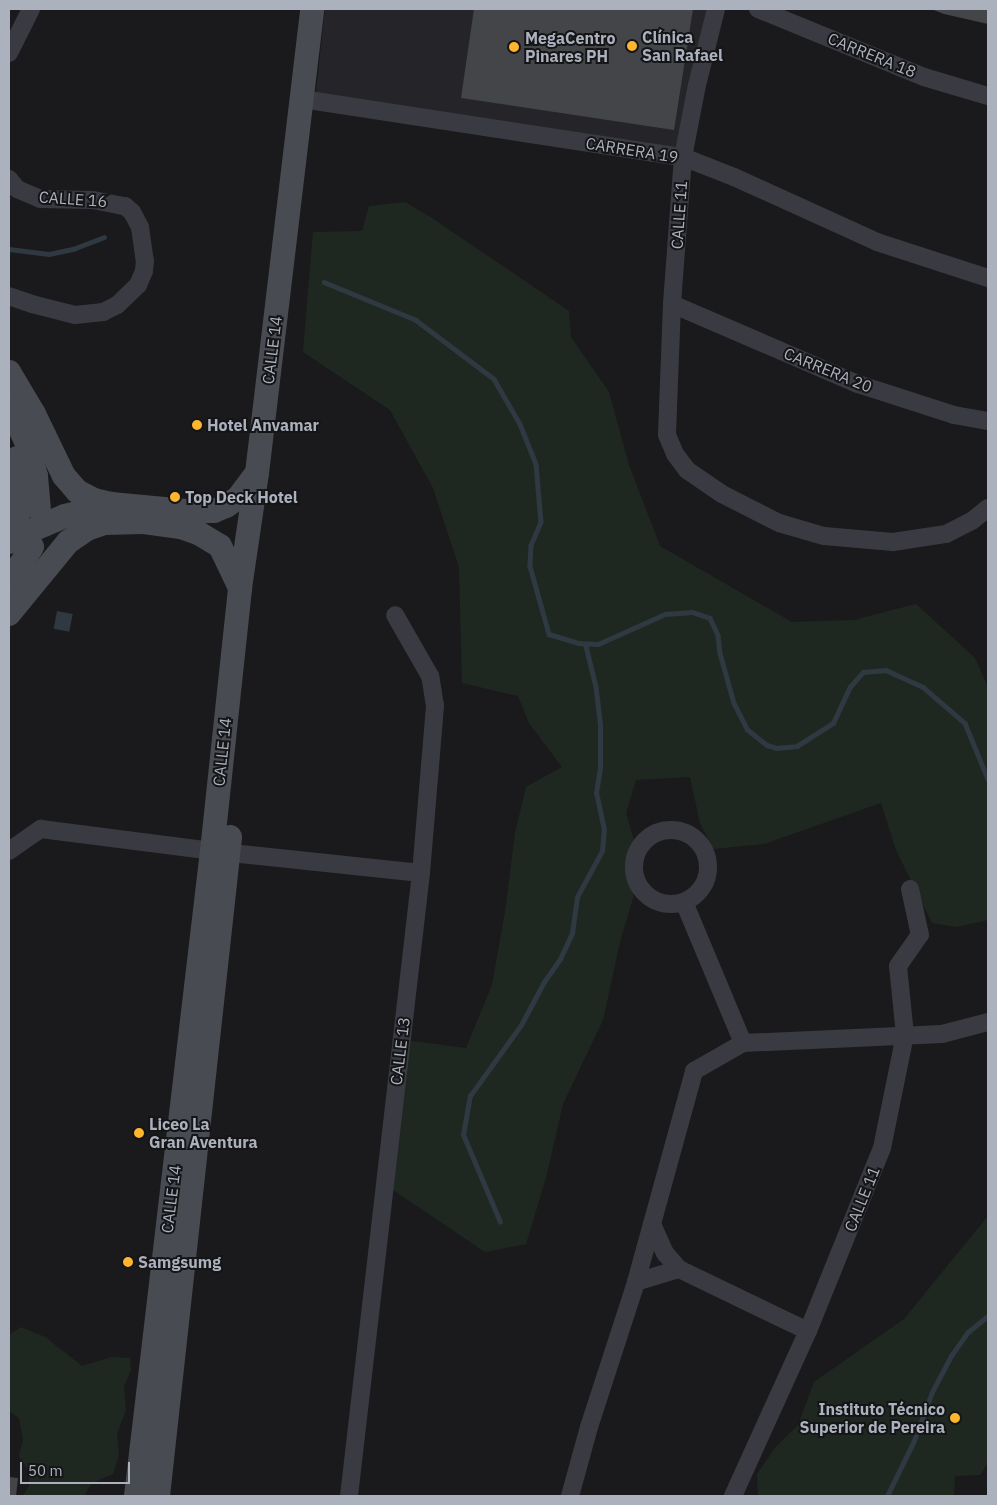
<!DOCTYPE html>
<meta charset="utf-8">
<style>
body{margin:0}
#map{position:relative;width:997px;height:1505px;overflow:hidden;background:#1a1a1c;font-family:"IBM Plex Sans",sans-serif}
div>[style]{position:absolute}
.built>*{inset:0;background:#252529}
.green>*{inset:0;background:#1f2820}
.water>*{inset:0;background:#2e3942;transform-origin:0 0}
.stream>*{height:4.5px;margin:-2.25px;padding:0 2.25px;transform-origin:2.25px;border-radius:2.25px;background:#2e3942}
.building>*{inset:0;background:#444549}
.street>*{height:18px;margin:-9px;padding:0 9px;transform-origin:9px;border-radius:9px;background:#3a3b42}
.street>.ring{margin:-9px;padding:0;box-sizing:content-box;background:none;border:18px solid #3a3b42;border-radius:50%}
.secondary>*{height:24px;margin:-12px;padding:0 12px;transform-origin:12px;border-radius:12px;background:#484b52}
.dots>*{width:14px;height:14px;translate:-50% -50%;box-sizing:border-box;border:2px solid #151517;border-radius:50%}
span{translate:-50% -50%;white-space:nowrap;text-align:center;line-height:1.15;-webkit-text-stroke:4px #151517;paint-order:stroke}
.poi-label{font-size:16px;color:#abb1bd;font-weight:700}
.left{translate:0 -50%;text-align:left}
.right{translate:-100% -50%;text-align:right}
.street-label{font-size:16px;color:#abb1bd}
.frame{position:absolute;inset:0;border:10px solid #abb1bd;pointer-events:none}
.scale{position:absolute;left:20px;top:1462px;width:110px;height:22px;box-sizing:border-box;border:2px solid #abb1bd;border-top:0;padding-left:6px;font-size:15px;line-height:18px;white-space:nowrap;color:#abb1bd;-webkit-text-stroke:4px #151517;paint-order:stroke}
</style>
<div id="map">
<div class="built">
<i style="clip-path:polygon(325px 9px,716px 9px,683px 157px,315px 101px)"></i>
</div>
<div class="green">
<i style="clip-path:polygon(405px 202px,432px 218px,569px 311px,571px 337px,609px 392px,629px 465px,660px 546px,792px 622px,854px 620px,916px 604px,975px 658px,988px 687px,988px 920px,956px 927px,932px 923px,896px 850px,881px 803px,764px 844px,713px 849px,700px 823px,690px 777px,636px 780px,626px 813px,637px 851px,633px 898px,620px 942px,603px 1020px,563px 1104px,546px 1178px,526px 1244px,485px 1252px,387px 1186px,411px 1041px,466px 1048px,492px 985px,505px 912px,515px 833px,526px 787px,562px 767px,529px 723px,518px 696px,462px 683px,459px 567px,433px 488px,390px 410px,303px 352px,313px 232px,362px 231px,369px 206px)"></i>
<i style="clip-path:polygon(988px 1216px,988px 1463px,980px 1475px,955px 1476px,954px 1496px,758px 1496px,757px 1474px,775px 1448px,798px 1425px,814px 1382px,904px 1319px)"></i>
<i style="clip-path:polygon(21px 1327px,45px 1337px,82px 1366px,112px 1357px,130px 1358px,131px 1370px,124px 1386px,126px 1410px,117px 1434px,119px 1455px,113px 1474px,92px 1483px,84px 1496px,23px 1496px,29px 1486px,29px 1471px,19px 1456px,23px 1440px,19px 1418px,9px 1411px,9px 1335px)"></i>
</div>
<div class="water">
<i style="left:57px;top:611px;width:16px;height:18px;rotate:11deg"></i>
</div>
<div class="stream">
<i style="left:9px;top:249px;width:40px;rotate:7.1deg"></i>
<i style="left:49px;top:254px;width:25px;rotate:-12deg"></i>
<i style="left:73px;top:249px;width:33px;rotate:-21deg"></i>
<i style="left:324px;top:282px;width:100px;rotate:22.4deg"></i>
<i style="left:416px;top:320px;width:98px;rotate:37.1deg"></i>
<i style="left:494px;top:379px;width:52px;rotate:60deg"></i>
<i style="left:520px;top:424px;width:43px;rotate:68.2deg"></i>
<i style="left:536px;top:464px;width:58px;rotate:85.1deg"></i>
<i style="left:541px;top:522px;width:25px;rotate:113deg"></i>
<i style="left:531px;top:545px;width:21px;rotate:93deg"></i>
<i style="left:530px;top:566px;width:71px;rotate:74.4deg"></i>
<i style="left:549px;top:634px;width:30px;rotate:17deg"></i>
<i style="left:578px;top:643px;width:20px;rotate:3deg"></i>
<i style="left:598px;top:644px;width:73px;rotate:-24.1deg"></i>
<i style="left:665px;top:614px;width:27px;rotate:-4deg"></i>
<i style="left:692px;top:612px;width:19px;rotate:18deg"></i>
<i style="left:710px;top:618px;width:19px;rotate:65deg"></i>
<i style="left:718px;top:635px;width:18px;rotate:84deg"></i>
<i style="left:720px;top:653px;width:52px;rotate:74.4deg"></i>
<i style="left:734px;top:703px;width:29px;rotate:63deg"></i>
<i style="left:747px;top:729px;width:26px;rotate:39deg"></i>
<i style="left:767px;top:745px;width:9px;rotate:18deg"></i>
<i style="left:776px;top:748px;width:21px;rotate:-5deg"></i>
<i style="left:797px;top:746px;width:43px;rotate:-32.6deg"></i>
<i style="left:833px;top:723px;width:40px;rotate:-65deg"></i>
<i style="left:850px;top:687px;width:20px;rotate:-49deg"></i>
<i style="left:863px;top:672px;width:23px;rotate:-5deg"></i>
<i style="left:886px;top:670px;width:41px;rotate:24.7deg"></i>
<i style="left:923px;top:687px;width:55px;rotate:40.6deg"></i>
<i style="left:965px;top:723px;width:61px;rotate:67.7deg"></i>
<i style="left:500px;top:1222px;width:95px;rotate:-113deg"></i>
<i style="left:463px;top:1135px;width:40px;rotate:-80deg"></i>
<i style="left:470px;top:1096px;width:87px;rotate:-54.3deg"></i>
<i style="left:521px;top:1025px;width:49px;rotate:-61.9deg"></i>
<i style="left:544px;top:982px;width:28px;rotate:-55deg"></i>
<i style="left:560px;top:959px;width:29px;rotate:-65deg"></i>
<i style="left:572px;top:933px;width:36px;rotate:-82deg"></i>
<i style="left:577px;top:897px;width:52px;rotate:-61.5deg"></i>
<i style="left:602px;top:851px;width:21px;rotate:-85deg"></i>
<i style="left:604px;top:830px;width:38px;rotate:-102deg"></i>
<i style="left:596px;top:793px;width:26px;rotate:-81deg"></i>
<i style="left:600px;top:767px;width:43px;rotate:-90deg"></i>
<i style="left:600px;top:724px;width:35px;rotate:-97deg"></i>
<i style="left:596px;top:689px;width:46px;rotate:-103.7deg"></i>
<i style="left:887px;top:1496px;width:59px;rotate:-63.9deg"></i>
<i style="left:913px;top:1443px;width:54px;rotate:-69.6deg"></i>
<i style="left:932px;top:1392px;width:41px;rotate:-62.2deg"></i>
<i style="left:951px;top:1356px;width:29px;rotate:-55deg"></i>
<i style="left:968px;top:1332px;width:26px;rotate:-39deg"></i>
</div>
<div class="building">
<i style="clip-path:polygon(474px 9px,693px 9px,674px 130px,461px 98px)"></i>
<i style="clip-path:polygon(931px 9px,988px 9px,988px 24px,944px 14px)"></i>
<i style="clip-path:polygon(9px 1477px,18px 1478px,16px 1496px,9px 1496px)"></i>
</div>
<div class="street">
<i style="left:716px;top:9px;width:78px;rotate:104deg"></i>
<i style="left:697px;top:85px;width:73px;rotate:101deg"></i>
<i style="left:683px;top:157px;width:147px;rotate:94.3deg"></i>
<i style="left:672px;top:304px;width:131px;rotate:92.2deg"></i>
<i style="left:667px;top:435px;width:21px;rotate:67deg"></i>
<i style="left:675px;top:454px;width:20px;rotate:53deg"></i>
<i style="left:687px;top:470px;width:42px;rotate:34.4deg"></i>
<i style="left:722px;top:494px;width:64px;rotate:27deg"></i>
<i style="left:779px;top:523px;width:47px;rotate:16.1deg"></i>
<i style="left:824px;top:536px;width:69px;rotate:5deg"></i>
<i style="left:893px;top:542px;width:54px;rotate:-8.6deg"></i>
<i style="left:946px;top:534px;width:30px;rotate:-27deg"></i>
<i style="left:973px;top:520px;width:19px;rotate:-39deg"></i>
<i style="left:758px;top:9px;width:179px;rotate:22.3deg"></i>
<i style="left:924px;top:77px;width:67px;rotate:16.5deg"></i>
<i style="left:9px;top:53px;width:49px;rotate:-63.4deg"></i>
<i style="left:315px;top:101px;width:372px;rotate:8.7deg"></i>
<i style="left:683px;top:157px;width:55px;rotate:21.4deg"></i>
<i style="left:734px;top:177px;width:157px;rotate:24.4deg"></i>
<i style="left:877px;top:242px;width:117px;rotate:18deg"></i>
<i style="left:9px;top:179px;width:13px;rotate:51deg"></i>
<i style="left:17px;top:189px;width:25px;rotate:23deg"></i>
<i style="left:40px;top:199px;width:53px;rotate:1.1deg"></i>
<i style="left:93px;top:200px;width:33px;rotate:11deg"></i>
<i style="left:125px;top:206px;width:9px;rotate:41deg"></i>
<i style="left:132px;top:212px;width:17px;rotate:62deg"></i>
<i style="left:140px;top:227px;width:34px;rotate:82deg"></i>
<i style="left:145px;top:261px;width:10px;rotate:96deg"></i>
<i style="left:144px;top:271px;width:15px;rotate:113deg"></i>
<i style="left:138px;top:285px;width:29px;rotate:136deg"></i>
<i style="left:117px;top:305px;width:16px;rotate:153deg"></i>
<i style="left:103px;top:312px;width:28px;rotate:174deg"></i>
<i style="left:75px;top:315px;width:44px;rotate:-165.7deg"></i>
<i style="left:32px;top:304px;width:24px;rotate:-161deg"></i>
<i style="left:672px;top:304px;width:202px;rotate:23.3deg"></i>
<i style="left:858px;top:384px;width:101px;rotate:17.9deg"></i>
<i style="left:954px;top:415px;width:35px;rotate:10deg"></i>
<i class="ring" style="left:634px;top:830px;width:56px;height:56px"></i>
<i style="left:9px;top:851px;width:39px;rotate:-35deg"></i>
<i style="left:41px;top:829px;width:172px;rotate:7.3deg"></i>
<i style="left:212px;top:851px;width:210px;rotate:6deg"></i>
<i style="left:684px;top:902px;width:153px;rotate:67.3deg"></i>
<i style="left:652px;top:1224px;width:32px;rotate:66deg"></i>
<i style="left:665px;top:1253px;width:21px;rotate:49deg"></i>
<i style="left:679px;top:1269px;width:143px;rotate:25.7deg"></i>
<i style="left:636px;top:1282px;width:45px;rotate:-16.8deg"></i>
<i style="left:349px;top:1496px;width:627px;rotate:-83.41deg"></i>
<i style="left:421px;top:873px;width:168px;rotate:-85.2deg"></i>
<i style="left:435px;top:706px;width:30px;rotate:-99deg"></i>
<i style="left:430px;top:676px;width:70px;rotate:-119.8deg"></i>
<i style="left:570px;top:1496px;width:72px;rotate:-74.6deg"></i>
<i style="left:589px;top:1427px;width:152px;rotate:-72deg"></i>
<i style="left:636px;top:1282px;width:219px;rotate:-74.6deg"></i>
<i style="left:694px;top:1071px;width:56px;rotate:-29.7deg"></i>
<i style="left:743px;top:1043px;width:199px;rotate:-2.6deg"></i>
<i style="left:942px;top:1034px;width:48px;rotate:-14.6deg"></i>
<i style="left:733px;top:1496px;width:181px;rotate:-65.6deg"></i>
<i style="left:808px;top:1331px;width:197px;rotate:-68deg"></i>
<i style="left:882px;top:1148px;width:115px;rotate:-78.5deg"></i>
<i style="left:905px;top:1035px;width:69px;rotate:-95.8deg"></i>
<i style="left:898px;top:966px;width:38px;rotate:-55deg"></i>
<i style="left:920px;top:935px;width:47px;rotate:-102.3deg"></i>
</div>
<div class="secondary">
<i style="left:9px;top:372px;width:49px;rotate:59.2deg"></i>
<i style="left:34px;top:414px;width:69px;rotate:64.2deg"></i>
<i style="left:64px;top:476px;width:20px;rotate:49deg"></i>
<i style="left:77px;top:491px;width:19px;rotate:28deg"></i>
<i style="left:94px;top:500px;width:17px;rotate:13deg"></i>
<i style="left:111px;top:504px;width:75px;rotate:5.3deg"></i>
<i style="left:186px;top:511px;width:28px"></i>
<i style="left:214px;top:511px;width:13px;rotate:-23deg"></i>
<i style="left:226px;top:506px;width:14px;rotate:-34deg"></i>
<i style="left:238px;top:498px;width:30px;rotate:-53deg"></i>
<i style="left:9px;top:405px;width:45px;rotate:65.1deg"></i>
<i style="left:28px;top:446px;width:31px;rotate:75deg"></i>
<i style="left:36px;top:476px;width:33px;rotate:85deg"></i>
<i style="left:11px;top:539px;width:59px;rotate:-23.1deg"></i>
<i style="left:65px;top:516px;width:48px;rotate:-14.6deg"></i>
<i style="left:9px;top:542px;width:35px;rotate:-72deg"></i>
<i style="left:20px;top:509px;width:30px;rotate:-90deg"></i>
<i style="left:20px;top:479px;width:21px;rotate:-98deg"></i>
<i style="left:9px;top:582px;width:42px;rotate:-56.7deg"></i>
<i style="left:9px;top:614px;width:93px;rotate:-50.7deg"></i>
<i style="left:68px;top:542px;width:23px;rotate:-34deg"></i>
<i style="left:87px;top:529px;width:18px;rotate:-19deg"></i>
<i style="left:104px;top:523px;width:40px;rotate:-1.4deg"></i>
<i style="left:144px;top:522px;width:37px;rotate:8deg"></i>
<i style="left:181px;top:527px;width:20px;rotate:20deg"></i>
<i style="left:200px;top:534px;width:23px;rotate:31deg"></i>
<i style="left:220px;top:546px;width:47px;rotate:64.5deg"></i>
<i style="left:136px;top:1496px;width:649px;rotate:-83.28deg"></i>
<i style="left:212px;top:851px;width:264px;rotate:-83.9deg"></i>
<i style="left:240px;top:588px;width:116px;rotate:-81.6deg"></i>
<i style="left:257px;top:473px;width:467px;rotate:-83.2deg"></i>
<i style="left:158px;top:1496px;width:663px;rotate:-83.76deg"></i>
</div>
<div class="dots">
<i style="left:632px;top:46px;background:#ffb62f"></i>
<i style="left:514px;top:47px;background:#ffb62f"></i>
<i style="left:197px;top:425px;background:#ffb62f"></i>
<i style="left:175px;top:497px;background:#ffb62f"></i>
<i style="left:139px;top:1133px;background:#ffb62f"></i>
<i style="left:128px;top:1262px;background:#ffb62f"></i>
<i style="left:955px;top:1418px;background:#ffb62f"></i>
</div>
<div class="poi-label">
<span class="left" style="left:642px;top:46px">Clínica<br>San Rafael</span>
<span class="left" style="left:525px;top:47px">MegaCentro<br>Pinares PH</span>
<span class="left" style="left:207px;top:425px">Hotel Anvamar</span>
<span class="left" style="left:185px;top:497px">Top Deck Hotel</span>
<span class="left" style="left:149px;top:1133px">Liceo La<br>Gran Aventura</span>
<span class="left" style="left:138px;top:1262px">Samgsumg</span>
<span class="right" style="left:945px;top:1418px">Instituto Técnico<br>Superior de Pereira</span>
</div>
<div class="street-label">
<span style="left:872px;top:55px;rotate:22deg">CARRERA 18</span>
<span style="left:632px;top:150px;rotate:9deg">CARRERA 19</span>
<span style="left:73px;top:199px;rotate:4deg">CALLE 16</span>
<span style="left:679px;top:215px;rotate:-86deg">CALLE 11</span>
<span style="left:272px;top:350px;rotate:-83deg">CALLE 14</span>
<span style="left:828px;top:370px;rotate:22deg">CARRERA 20</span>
<span style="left:222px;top:752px;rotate:-84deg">CALLE 14</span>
<span style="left:400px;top:1051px;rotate:-83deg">CALLE 13</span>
<span style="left:171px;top:1199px;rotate:-83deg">CALLE 14</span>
<span style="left:862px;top:1199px;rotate:-68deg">CALLE 11</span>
</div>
<div class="frame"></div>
<div class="scale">50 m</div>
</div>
